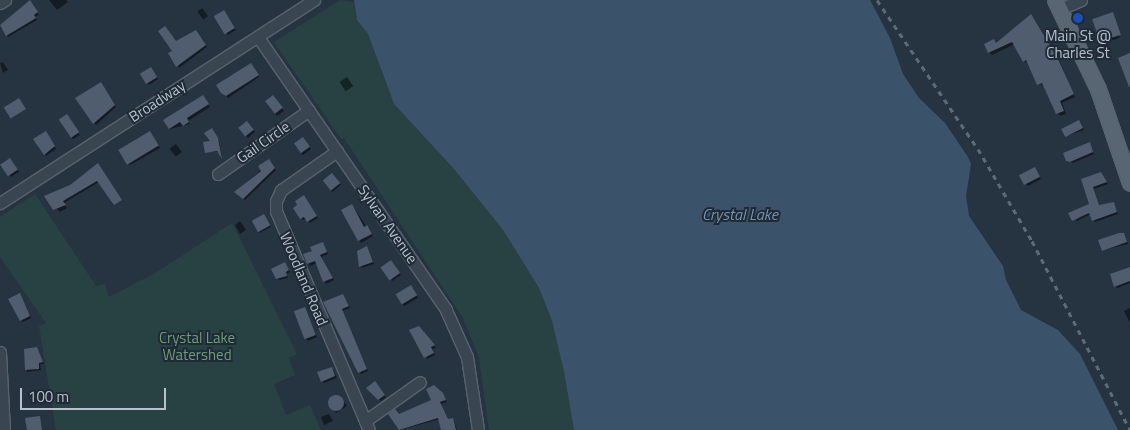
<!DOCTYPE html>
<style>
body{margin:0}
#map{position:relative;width:1130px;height:430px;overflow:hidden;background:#263442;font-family:"Titillium Web",sans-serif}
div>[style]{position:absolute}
.green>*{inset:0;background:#284243}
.water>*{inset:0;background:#3b526b}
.shadow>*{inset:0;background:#0007;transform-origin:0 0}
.building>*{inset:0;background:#4f5d6e;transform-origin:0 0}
.round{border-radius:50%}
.roads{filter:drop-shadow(1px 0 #58636f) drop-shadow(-1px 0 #58636f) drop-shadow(0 1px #58636f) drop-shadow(0 -1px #58636f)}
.minor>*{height:11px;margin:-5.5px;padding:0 5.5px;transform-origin:5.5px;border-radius:5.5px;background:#3a4552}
.major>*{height:15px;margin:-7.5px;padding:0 7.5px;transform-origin:7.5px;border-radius:7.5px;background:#586572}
.rail>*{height:3px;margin-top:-1.5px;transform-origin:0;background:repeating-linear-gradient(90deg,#5c6a79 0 5px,transparent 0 10px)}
.dots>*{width:14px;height:14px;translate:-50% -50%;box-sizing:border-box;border:2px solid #1f2a37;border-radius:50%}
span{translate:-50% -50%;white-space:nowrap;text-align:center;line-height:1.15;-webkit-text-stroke:4px #1f2a37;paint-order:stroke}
.poi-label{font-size:15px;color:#b7c0cc}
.street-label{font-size:15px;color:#b7c0cc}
.park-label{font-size:15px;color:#6e9d76}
.water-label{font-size:16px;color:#7793af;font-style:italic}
.scale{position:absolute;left:20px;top:388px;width:146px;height:22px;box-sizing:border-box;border:2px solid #b7c0cc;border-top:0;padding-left:6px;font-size:15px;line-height:18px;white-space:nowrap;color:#b7c0cc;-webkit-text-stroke:4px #1f2a37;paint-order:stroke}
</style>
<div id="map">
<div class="green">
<i style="clip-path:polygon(340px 0,354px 2px,357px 20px,368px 34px,394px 104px,454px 169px,503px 230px,539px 288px,552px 321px,564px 372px,574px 430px,489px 430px,479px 358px,463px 318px,344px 138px,341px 139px,274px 42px)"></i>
<i style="clip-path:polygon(35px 194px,96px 286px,105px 284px,109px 297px,157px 272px,232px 223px,297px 354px,289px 358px,295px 375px,274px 384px,286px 415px,310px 405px,321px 430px,56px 430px,39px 326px,46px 323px,0 257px,0 217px)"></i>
</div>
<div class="water">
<i style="clip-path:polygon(354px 0,870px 0,890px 38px,903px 74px,919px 98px,945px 123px,968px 157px,971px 164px,966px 196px,969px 216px,1003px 266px,1006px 280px,1021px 310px,1058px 330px,1080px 354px,1118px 430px,574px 430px,564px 372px,552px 321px,539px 288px,503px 230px,454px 169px,394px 104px,368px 34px,357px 20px)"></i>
</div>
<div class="shadow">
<i style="clip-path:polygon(49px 0,66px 0,68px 2px,57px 10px)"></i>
<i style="clip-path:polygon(32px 4px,39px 15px,35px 17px,37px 20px,8px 37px,7px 35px)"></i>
<i style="left:202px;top:8px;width:10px;height:6px;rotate:53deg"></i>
<i style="clip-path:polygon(225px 14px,236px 30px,228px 35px,227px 33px)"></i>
<i style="left:1112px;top:14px;width:25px;height:19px;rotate:72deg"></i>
<i style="clip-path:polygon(1033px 18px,1060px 62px,1075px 97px,1062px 103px,1066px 114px,1060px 116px,1044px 85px,1038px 84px,1028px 63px,1024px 61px,1015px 44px,992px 55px,989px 52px)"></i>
<i style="clip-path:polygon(198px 34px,207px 47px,179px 68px,174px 52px,176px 43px)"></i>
<i style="clip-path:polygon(3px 62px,8px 70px,3px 73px,0 63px)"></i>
<i style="clip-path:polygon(253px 67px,259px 77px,228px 98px,217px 85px)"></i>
<i style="clip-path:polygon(153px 71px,158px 79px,149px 85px,147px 83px)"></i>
<i style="left:347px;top:77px;width:11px;height:9px;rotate:56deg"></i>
<i style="clip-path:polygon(102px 85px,116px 107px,96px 125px,77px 98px)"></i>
<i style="clip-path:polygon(204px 98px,210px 107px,188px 121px,190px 124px,170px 129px,165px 121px)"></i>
<i style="clip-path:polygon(275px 99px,284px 111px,277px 116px,275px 114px)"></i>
<i style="clip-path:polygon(69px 118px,80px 135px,73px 139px,71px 137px)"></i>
<i style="clip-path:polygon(249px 124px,255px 132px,248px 138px,240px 128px)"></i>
<i style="clip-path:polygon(1081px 124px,1084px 130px,1066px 136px)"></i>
<i style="clip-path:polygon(213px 131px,219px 141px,222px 157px,219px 152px,206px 152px)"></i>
<i style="clip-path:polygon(47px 135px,56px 149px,46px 156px,45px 154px)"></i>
<i style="clip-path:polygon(152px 135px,160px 148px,130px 165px,128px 163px)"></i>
<i style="clip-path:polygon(305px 141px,311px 149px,303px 155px,301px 153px)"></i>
<i style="left:176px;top:144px;width:10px;height:8px;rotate:53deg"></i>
<i style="clip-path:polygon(1089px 144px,1094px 154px,1073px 163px,1067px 160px)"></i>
<i style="clip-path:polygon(12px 161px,19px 172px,11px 177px,2px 164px)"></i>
<i style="clip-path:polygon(270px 162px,276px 170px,245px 200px,236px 192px)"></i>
<i style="clip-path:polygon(98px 165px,99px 182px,64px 203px,67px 208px,60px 212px,46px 197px,71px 186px)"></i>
<i style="clip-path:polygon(1036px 170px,1041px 179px,1028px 186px,1026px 184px)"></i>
<i style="left:332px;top:175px;width:13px;height:11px;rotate:48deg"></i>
<i style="clip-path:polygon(1103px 176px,1108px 184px,1094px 189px,1099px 206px,1115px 205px,1118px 214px,1095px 222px,1091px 214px,1075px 222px,1090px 204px,1082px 180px)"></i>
<i style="clip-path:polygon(306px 198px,318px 218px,310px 223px,306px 218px,303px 220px,294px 208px)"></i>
<i style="clip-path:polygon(354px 208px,373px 236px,361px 243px,343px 211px)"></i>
<i style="clip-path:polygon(265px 217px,271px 227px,259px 233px,258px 231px)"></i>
<i style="clip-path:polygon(240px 221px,246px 230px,240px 234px,235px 225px)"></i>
<i style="clip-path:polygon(1123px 234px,1128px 244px,1103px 250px)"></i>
<i style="clip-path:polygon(323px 244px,328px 254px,321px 257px,334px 280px,326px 284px,317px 263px,310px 266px,305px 255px)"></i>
<i style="clip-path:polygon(368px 249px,374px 264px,362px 268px,360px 266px)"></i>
<i style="clip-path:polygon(393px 263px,401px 275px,392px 281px,382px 268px)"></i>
<i style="clip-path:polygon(286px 265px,290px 272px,286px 274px,288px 278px,279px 280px,277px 278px)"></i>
<i style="clip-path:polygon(1130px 269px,1130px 283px,1117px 288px,1115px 286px)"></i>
<i style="clip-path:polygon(413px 288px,418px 298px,404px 306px,402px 304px)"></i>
<i style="clip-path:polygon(20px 294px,31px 318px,23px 322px,21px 320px)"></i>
<i style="clip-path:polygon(343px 295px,350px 308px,342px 311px,368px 371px,361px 374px,325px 303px)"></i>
<i style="clip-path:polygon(304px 308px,317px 337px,308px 341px,306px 339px)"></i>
<i style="clip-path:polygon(1130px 308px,1130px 323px,1124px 311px)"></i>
<i style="clip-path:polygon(421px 329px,436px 348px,432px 349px,435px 355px,427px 359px)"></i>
<i style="clip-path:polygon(38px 351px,44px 364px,40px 364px,41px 370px,28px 372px,26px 370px)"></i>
<i style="clip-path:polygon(332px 368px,337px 378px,324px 383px,322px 381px)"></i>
<i style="clip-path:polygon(376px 385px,386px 397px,381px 401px,368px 388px)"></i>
<i style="clip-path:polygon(440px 390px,447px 402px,441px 404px,448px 420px,454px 421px,457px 430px,442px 430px,440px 419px,400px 430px,390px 414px,399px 416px,433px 401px)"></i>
<i style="clip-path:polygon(341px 397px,347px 406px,336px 413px,329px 401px)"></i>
<i style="clip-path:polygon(329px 414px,333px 421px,324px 425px,321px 417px)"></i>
</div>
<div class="building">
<i style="clip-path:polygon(30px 0,38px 12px,34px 15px,36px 18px,6px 36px,0 25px)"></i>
<i style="left:224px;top:10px;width:21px;height:12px;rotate:59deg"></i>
<i style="left:1113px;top:12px;width:24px;height:22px;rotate:71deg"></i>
<i style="clip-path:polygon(1031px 14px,1058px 59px,1074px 94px,1060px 101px,1064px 111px,1056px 114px,1042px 83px,1037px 85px,1026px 60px,1023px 62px,1012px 42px,988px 53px,984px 44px,994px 39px,996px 43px)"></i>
<i style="clip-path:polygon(165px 26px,176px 41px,196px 30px,206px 45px,176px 67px,168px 53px,172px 51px,158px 31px)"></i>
<i style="clip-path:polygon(1130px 53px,1130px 87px,1129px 87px,1118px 58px)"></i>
<i style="clip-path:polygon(251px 63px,259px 75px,226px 96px,221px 93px,216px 85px)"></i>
<i style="left:151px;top:67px;width:12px;height:13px;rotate:59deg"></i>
<i style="clip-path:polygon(101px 82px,115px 105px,93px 124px,75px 98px)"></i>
<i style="clip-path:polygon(203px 95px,209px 104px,187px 118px,189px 122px,183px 126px,180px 122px,169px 129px,163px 120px)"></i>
<i style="left:273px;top:95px;width:16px;height:10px;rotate:52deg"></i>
<i style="left:19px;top:98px;width:13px;height:18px;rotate:58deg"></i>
<i style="left:67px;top:114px;width:22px;height:10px;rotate:56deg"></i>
<i style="left:1079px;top:120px;width:9px;height:20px;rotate:63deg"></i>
<i style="left:247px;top:121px;width:11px;height:11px;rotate:52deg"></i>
<i style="clip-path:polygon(212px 128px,218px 138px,222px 159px,217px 151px,205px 153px,203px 142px,210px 141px,204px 133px)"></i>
<i style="clip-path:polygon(46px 131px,55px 146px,44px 155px,33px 139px)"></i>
<i style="left:150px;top:131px;width:17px;height:37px;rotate:59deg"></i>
<i style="left:303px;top:137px;width:12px;height:11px;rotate:55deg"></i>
<i style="clip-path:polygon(1090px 142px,1093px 152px,1070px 162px,1066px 161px,1063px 153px)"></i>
<i style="left:10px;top:158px;width:14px;height:12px;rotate:56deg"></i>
<i style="clip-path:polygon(269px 159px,275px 168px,243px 199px,234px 192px,261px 171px,258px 166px)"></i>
<i style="clip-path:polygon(98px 163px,122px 200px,114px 205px,97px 181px,63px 201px,66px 205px,53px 210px,44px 196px,70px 185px)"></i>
<i style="left:1035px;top:167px;width:11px;height:18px;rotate:63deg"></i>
<i style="clip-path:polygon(1101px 172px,1107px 182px,1093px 187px,1099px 205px,1114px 202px,1117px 212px,1092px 221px,1089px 213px,1072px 221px,1068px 213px,1089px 204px,1081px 179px)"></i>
<i style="left:332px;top:173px;width:13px;height:12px;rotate:51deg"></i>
<i style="clip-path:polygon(304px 195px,317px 216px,307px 222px,304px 217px,300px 219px,293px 208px,297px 205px,295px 201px)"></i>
<i style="clip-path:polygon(352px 204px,364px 227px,367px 225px,372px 234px,358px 241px,341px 210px)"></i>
<i style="left:264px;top:214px;width:13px;height:14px;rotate:61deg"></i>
<i style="clip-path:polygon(1119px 233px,1124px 233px,1127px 242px,1102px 251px,1098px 240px)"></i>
<i style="clip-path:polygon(323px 242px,327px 252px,320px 255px,333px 278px,323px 282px,315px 261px,307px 264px,303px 254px,312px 251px,310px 247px)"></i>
<i style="clip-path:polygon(367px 246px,373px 262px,359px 267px,357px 251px)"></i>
<i style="left:391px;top:260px;width:16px;height:13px;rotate:55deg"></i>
<i style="clip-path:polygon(285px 262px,289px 270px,286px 272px,287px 276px,276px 279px,271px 269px)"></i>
<i style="clip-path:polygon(1130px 267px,1130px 281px,1114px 287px,1110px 274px)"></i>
<i style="left:411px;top:285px;width:12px;height:18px;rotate:59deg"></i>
<i style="clip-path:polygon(20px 293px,30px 316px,20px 321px,8px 299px)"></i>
<i style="clip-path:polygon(343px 294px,349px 306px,342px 309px,367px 369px,358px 373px,323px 302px)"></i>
<i style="left:305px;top:307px;width:30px;height:12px;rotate:69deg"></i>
<i style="clip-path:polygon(419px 326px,435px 345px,431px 347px,434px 353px,424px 358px,409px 330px)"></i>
<i style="clip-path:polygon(37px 347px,43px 362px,39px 363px,39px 369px,25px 370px,24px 349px)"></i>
<i style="clip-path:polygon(332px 367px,335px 376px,321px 382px,317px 372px)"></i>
<i style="clip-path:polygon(375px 381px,385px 395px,378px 400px,366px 388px)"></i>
<i style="clip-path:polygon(434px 385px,443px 393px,446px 400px,440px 402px,448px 419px,453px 418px,456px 430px,441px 430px,438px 418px,399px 430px,388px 414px,395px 409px,399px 414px,431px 400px,426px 389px)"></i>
<i class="round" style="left:328px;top:395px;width:16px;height:16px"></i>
<i style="clip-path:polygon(40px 416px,42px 430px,27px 430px,25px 418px)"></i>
</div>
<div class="roads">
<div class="minor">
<i style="left:0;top:3px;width:6px;rotate:-31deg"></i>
<i style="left:1060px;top:9px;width:23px;rotate:-23deg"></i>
<i style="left:258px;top:37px;width:331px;rotate:55.4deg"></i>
<i style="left:446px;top:310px;width:51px;rotate:65.9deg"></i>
<i style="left:467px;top:357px;width:74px;rotate:81.4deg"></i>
<i style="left:337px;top:151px;width:68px;rotate:145.1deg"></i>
<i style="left:281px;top:190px;width:12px;rotate:114deg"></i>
<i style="left:276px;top:201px;width:10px;rotate:90deg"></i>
<i style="left:276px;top:211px;width:238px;rotate:67deg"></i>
<i style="left:218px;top:174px;width:111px;rotate:-35.1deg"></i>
<i style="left:0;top:203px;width:374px;rotate:-32.9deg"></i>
<i style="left:0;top:352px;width:78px;rotate:87.1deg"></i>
<i style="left:365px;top:421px;width:67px;rotate:-35.3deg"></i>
</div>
<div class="major">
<i style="left:1055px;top:0;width:99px;rotate:64.2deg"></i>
<i style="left:1098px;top:89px;width:99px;rotate:71.2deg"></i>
</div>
</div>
<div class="rail">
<i style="left:877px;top:0;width:180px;rotate:55.9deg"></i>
<i style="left:978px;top:149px;width:107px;rotate:59.6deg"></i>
<i style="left:1032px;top:241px;width:213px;rotate:62.6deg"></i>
</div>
<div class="dots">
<i style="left:1078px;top:18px;background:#1a4fb4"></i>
</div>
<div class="poi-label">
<span style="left:1078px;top:44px">Main St @<br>Charles St</span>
</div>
<div class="street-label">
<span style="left:157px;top:101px;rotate:-33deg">Broadway</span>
<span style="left:263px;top:142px;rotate:-35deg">Gail Circle</span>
<span style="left:388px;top:224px;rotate:55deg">Sylvan Avenue</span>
<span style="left:304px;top:279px;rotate:67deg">Woodland Road</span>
</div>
<div class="park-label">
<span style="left:197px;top:346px">Crystal Lake<br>Watershed</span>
</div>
<div class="water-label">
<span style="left:740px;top:214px">Crystal Lake</span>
</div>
<div class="scale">100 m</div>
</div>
